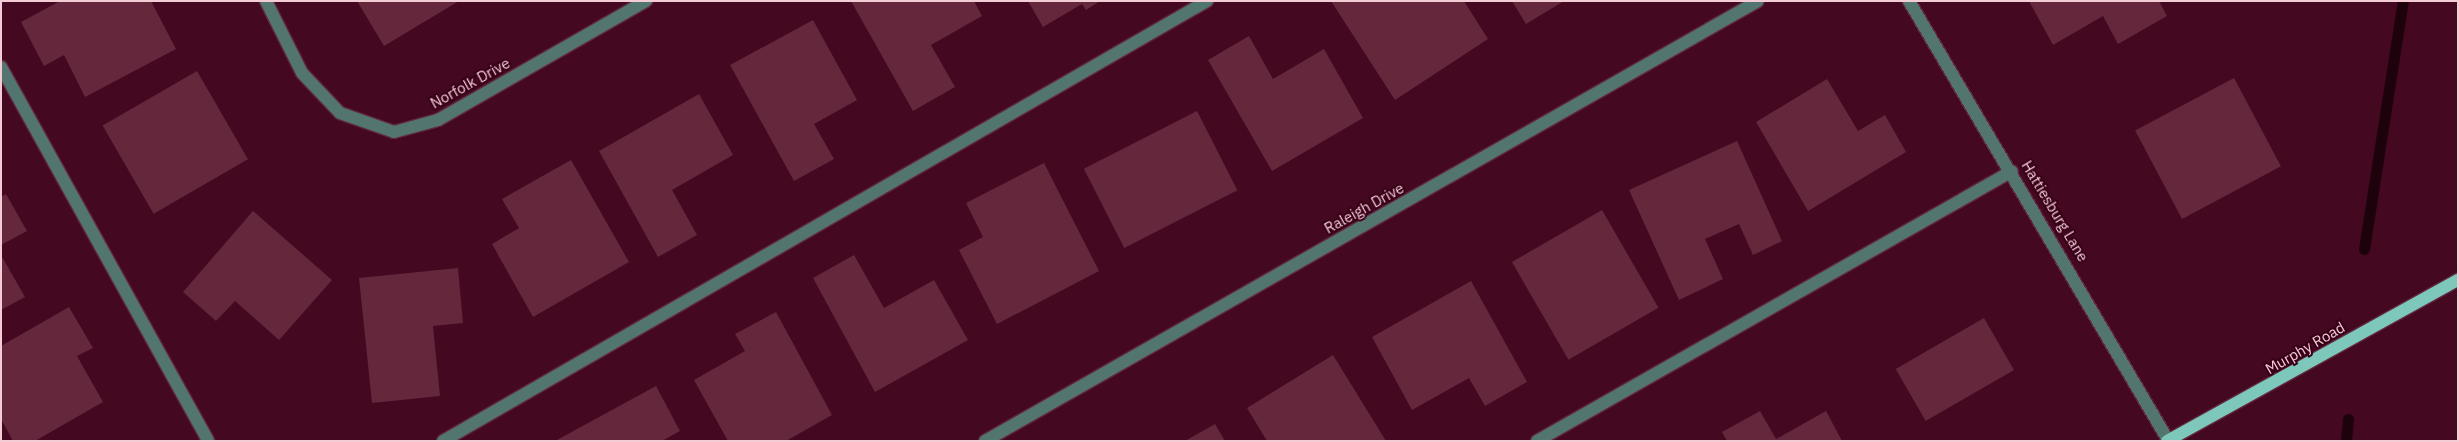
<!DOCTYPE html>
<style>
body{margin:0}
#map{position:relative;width:2459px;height:442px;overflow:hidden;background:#440821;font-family:"IBM Plex Sans",sans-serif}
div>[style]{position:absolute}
.stream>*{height:11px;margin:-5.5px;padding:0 5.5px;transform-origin:5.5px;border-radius:5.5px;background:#1d020b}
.building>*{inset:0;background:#64273c;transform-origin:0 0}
.roads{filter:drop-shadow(1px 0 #60273e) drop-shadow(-1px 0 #60273e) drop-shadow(0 1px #60273e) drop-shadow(0 -1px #60273e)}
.minor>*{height:12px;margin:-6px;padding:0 6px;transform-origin:6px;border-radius:6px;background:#53756f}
.major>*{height:12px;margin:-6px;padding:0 6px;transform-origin:6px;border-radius:6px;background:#7dc8ba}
span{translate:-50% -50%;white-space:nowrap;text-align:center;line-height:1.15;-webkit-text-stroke:4px #380018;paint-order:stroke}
.street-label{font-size:15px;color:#f3ccd6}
.frame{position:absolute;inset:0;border:2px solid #f3ccd6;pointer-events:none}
</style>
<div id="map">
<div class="stream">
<i style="left:2364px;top:249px;width:251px;rotate:-81.1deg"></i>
<i style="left:2346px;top:441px;width:22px;rotate:-85deg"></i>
</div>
<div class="building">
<i style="clip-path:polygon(60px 1px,151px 1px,176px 49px,85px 97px,64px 55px,44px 66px,21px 22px)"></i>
<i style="clip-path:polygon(357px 1px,459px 1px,384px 46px)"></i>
<i style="clip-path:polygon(851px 1px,974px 1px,982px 16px,931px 45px,955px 87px,913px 111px)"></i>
<i style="clip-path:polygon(1028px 1px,1100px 1px,1086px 10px,1082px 4px,1043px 27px)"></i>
<i style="clip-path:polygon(1331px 1px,1464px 1px,1488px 39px,1395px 100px)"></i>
<i style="clip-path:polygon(1512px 1px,1564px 1px,1526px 24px)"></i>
<i style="clip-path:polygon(2029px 1px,2159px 1px,2167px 16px,2118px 44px,2103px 16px,2053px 45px)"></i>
<i style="clip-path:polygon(813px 20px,857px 100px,814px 124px,834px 159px,794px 181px,730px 65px)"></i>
<i style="clip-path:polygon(1249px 36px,1273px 79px,1324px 49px,1363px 118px,1272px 171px,1208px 60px)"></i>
<i style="left:197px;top:71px;width:102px;height:109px;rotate:60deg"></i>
<i style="left:2234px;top:78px;width:100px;height:112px;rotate:62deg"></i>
<i style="clip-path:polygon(1827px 79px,1858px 131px,1885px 115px,1906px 152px,1808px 211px,1756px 122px)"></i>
<i style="clip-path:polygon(699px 94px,733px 155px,672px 190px,697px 235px,658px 257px,599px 151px)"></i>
<i style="left:1197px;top:111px;width:89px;height:127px;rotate:63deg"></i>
<i style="clip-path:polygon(1737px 141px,1782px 241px,1753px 255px,1739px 224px,1705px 239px,1723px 279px,1679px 300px,1629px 190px)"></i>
<i style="clip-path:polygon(571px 160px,629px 262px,533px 317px,492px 244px,519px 228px,502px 199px)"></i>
<i style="clip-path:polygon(1044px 163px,1099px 271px,997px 324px,959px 250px,983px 237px,966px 203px)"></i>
<i style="clip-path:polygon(6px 194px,27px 231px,1px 245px,1px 197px)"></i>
<i style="left:1602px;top:210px;width:113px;height:104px;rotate:60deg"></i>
<i style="clip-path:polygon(253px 211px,332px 280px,279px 340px,235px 301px,216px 321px,183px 292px)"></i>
<i style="clip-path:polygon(1px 255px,25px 297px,1px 310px)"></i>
<i style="clip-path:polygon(854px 255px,884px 308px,934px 280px,968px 340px,875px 392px,813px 278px)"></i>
<i style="clip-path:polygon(458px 268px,463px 323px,433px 326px,440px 396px,372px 403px,359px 278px)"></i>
<i style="clip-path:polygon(1471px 281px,1527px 382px,1485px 406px,1469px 378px,1412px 410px,1372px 337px)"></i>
<i style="clip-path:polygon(69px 307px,93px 348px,77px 356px,103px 402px,35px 441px,13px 441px,1px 419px,1px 346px)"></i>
<i style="clip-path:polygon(776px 312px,832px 415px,786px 441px,728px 441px,694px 380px,745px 351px,735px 334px)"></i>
<i style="left:1984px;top:318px;width:60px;height:102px;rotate:60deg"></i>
<i style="clip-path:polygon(1333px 355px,1386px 441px,1267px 441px,1247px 408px)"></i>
<i style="clip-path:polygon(656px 386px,680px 431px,662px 441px,555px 441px)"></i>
<i style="clip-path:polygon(1760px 411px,1776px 439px,1826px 411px,1842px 441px,1727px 441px,1722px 432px)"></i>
<i style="clip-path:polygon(1215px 424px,1225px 441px,1185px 441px)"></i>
</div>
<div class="roads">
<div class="minor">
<i style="left:266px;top:1px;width:80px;rotate:63.4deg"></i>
<i style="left:302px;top:73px;width:55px;rotate:46.5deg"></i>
<i style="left:340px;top:113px;width:57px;rotate:19.4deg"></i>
<i style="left:394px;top:132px;width:46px;rotate:-15.3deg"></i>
<i style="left:438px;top:120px;width:240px;rotate:-29.8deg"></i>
<i style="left:1909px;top:1px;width:510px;rotate:59.46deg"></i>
<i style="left:1px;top:67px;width:427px;rotate:61deg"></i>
<i style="left:443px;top:441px;width:882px;rotate:-29.94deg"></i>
<i style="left:985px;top:441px;width:889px;rotate:-29.65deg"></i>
<i style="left:1537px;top:441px;width:546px;rotate:-29.61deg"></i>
</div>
<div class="major">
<i style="left:2167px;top:441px;width:333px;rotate:-29deg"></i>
</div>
</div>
<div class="street-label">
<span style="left:470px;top:83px;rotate:-29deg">Norfolk Drive</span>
<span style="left:1364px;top:208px;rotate:-29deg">Raleigh Drive</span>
<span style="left:2055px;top:211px;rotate:59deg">Hattiesburg Lane</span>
<span style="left:2305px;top:348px;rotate:-30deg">Murphy Road</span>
</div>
<div class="frame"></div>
</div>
